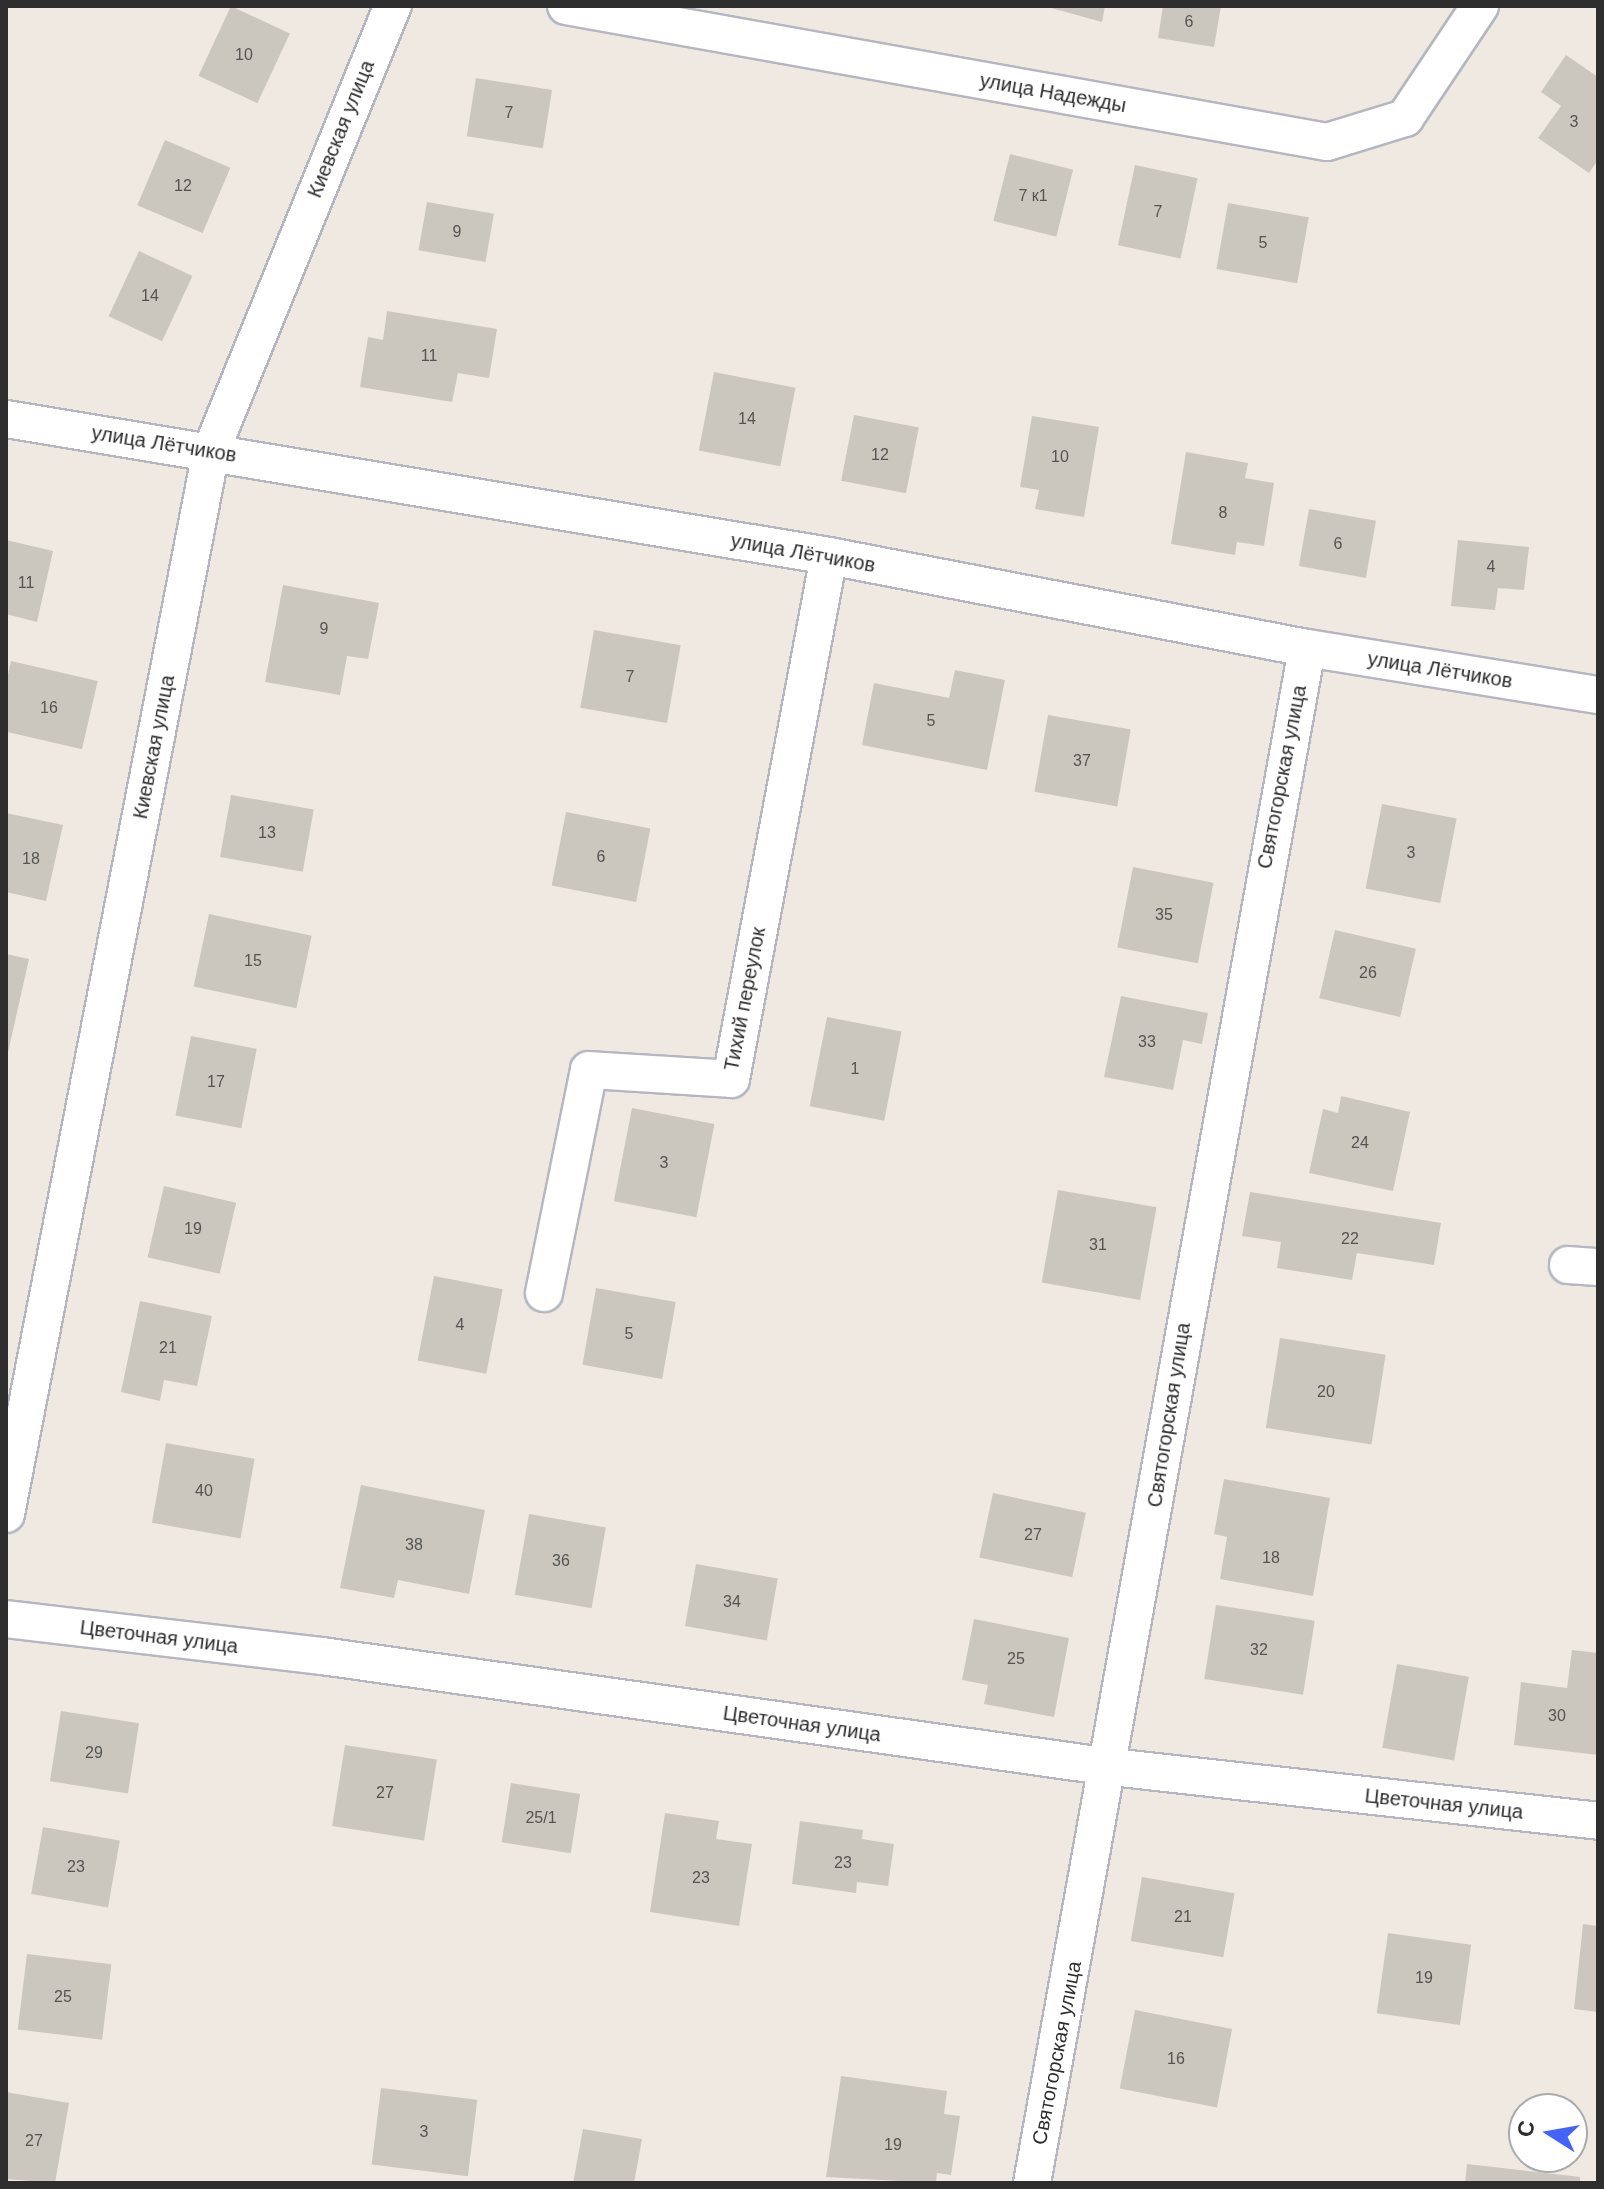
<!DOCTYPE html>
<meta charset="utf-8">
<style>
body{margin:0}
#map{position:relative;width:1604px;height:2189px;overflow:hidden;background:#efe9e1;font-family:Helvetica,sans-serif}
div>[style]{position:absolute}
.building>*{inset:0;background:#cbc7bf;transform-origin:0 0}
.roads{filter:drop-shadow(2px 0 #b4b7c1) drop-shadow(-2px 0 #b4b7c1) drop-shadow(0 2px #b4b7c1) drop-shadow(0 -2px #b4b7c1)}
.minor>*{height:36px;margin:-18px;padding:0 18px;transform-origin:18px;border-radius:18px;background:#fff}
span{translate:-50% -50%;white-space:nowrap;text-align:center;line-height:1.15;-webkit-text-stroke:8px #fff;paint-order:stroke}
.number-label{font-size:16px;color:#555452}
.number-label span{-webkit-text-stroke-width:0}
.street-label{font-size:20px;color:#2e2e2e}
.frame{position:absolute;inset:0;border:8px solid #2e2e2e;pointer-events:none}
.north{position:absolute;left:1508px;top:2093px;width:80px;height:80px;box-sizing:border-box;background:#fff;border:2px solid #ababab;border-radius:50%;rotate:281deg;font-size:22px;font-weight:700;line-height:32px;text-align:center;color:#2e2e2e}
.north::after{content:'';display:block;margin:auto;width:28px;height:36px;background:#4264fb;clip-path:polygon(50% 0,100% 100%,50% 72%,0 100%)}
</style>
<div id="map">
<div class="building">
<i style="left:231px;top:6px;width:65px;height:77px;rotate:25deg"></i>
<i style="clip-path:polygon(1044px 6px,1105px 6px,1102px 22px)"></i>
<i style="clip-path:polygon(1163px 6px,1221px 6px,1214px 47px,1158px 38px)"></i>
<i style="clip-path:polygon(1566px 55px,1598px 77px,1598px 160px,1589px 173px,1538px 138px,1561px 106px,1541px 92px)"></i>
<i style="left:476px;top:78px;width:77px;height:59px;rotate:9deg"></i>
<i style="left:165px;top:140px;width:71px;height:71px;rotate:23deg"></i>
<i style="left:1010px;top:154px;width:65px;height:69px;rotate:14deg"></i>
<i style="left:1135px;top:165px;width:64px;height:82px;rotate:12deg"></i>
<i style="left:427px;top:202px;width:68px;height:49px;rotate:10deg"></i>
<i style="left:1228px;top:203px;width:82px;height:67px;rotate:10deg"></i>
<i style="left:139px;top:251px;width:59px;height:72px;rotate:25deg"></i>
<i style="clip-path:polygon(387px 311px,497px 329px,489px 378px,458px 373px,452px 402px,360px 387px,368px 337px,383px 340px)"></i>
<i style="left:714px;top:372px;width:83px;height:80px;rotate:11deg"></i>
<i style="left:854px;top:415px;width:66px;height:67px;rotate:11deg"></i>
<i style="clip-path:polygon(1032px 416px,1099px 427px,1084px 517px,1035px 509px,1039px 490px,1020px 487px)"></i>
<i style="clip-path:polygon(1186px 452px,1248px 463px,1245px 478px,1274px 483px,1264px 546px,1237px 542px,1235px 555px,1171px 544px)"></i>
<i style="left:1309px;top:509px;width:68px;height:58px;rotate:10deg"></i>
<i style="clip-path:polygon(6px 540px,53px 551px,37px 622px,6px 614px)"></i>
<i style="clip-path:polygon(1458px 540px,1529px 547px,1524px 590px,1498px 588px,1495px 610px,1451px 606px)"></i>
<i style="clip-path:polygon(283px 585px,379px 603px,368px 659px,347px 656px,340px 695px,265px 682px)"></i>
<i style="left:594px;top:630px;width:88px;height:79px;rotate:10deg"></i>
<i style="left:11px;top:661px;width:89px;height:70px;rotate:13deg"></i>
<i style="clip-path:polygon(955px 670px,1005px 680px,987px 770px,862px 745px,874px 683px,949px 698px)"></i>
<i style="left:1048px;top:715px;width:84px;height:78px;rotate:10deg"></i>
<i style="left:231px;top:795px;width:84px;height:63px;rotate:10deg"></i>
<i style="left:1382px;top:804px;width:76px;height:86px;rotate:11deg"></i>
<i style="left:566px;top:812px;width:86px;height:75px;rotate:11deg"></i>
<i style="clip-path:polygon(6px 813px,63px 825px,46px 901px,6px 892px)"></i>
<i style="left:1133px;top:867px;width:82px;height:82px;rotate:11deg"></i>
<i style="left:209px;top:914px;width:105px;height:74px;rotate:12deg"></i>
<i style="left:1335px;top:930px;width:83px;height:70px;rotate:13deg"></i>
<i style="clip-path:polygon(6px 954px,29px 959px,7px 1057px,6px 1057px)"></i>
<i style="clip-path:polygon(1121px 996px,1208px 1013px,1202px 1044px,1183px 1040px,1173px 1090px,1104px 1077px)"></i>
<i style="left:827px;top:1017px;width:76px;height:91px;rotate:11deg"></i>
<i style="left:191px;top:1036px;width:67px;height:81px;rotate:11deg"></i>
<i style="clip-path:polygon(1341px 1096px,1410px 1112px,1393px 1191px,1309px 1173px,1323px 1109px,1338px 1113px)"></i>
<i style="left:632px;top:1108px;width:84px;height:95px;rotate:11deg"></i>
<i style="left:164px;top:1186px;width:74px;height:73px;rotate:13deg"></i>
<i style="left:1058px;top:1190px;width:100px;height:94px;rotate:10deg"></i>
<i style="clip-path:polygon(1250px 1192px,1441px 1223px,1434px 1265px,1357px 1253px,1352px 1280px,1277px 1268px,1281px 1242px,1242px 1236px)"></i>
<i style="left:434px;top:1276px;width:70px;height:86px;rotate:11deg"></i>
<i style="left:596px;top:1288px;width:81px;height:78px;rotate:10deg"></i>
<i style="clip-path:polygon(140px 1301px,212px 1316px,197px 1386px,164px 1380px,160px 1401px,121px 1392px)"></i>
<i style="left:1280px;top:1338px;width:107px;height:91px;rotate:9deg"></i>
<i style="left:166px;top:1443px;width:90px;height:81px;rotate:10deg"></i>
<i style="clip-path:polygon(1224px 1479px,1330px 1498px,1313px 1596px,1220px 1579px,1227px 1537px,1214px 1534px)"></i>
<i style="clip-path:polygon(361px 1485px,485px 1510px,469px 1594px,398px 1580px,394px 1598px,340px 1588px)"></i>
<i style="left:993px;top:1493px;width:95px;height:66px;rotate:12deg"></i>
<i style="left:529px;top:1514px;width:78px;height:82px;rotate:10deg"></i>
<i style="left:696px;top:1564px;width:83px;height:63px;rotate:10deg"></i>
<i style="left:1216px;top:1605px;width:100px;height:75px;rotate:9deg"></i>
<i style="clip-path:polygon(974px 1619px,1069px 1638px,1054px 1717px,984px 1704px,988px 1685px,962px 1680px)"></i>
<i style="clip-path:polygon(1572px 1650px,1598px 1653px,1598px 1755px,1514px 1745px,1521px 1682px,1567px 1688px)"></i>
<i style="left:1397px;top:1664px;width:73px;height:85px;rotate:10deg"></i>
<i style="left:61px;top:1711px;width:79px;height:71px;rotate:9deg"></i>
<i style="left:345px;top:1745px;width:93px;height:82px;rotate:9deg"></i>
<i style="left:511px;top:1783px;width:70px;height:60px;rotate:9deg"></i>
<i style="clip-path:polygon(665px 1813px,719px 1821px,716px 1839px,752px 1844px,739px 1926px,650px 1912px)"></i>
<i style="clip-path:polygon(800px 1821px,863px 1830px,862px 1839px,894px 1844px,888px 1886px,857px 1882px,856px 1893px,792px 1884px)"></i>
<i style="left:43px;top:1827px;width:78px;height:68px;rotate:10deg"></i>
<i style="left:1142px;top:1877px;width:94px;height:65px;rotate:10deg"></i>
<i style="clip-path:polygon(1583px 1924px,1598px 1926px,1598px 2012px,1574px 2009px)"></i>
<i style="left:1388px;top:1933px;width:84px;height:81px;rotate:8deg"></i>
<i style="left:27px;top:1954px;width:85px;height:76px;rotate:7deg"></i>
<i style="left:1135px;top:2010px;width:99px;height:80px;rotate:11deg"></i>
<i style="clip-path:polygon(841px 2076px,947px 2091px,944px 2114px,960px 2116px,951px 2175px,937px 2173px,936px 2183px,826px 2177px)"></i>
<i style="left:381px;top:2088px;width:97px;height:77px;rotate:7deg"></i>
<i style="clip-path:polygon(6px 2092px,69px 2103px,55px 2183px,6px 2179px)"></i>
<i style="clip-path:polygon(583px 2129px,642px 2139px,634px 2183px,573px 2183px)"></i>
<i style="clip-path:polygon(1467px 2164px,1580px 2177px,1580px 2183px,1465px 2183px)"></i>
</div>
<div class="roads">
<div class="minor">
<i style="left:566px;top:6px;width:773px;rotate:10.13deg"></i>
<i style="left:1327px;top:142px;width:82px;rotate:-17.1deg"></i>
<i style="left:1405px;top:118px;width:135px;rotate:-56.2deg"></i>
<i style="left:6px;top:419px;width:834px;rotate:9.45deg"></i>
<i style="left:829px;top:556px;width:487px;rotate:10.9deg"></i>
<i style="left:1307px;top:648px;width:295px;rotate:9.2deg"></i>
<i style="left:1568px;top:1265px;width:30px;rotate:4deg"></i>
<i style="left:544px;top:1293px;width:227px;rotate:-78.6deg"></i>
<i style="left:589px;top:1070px;width:142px;rotate:3.6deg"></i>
<i style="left:731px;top:1079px;width:532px;rotate:-79.39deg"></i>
<i style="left:6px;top:1514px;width:1083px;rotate:-79.08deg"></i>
<i style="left:211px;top:451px;width:481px;rotate:-67.8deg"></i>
<i style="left:6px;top:1619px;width:318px;rotate:6.7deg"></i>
<i style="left:322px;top:1656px;width:797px;rotate:8.01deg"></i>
<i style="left:1111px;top:1767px;width:490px;rotate:6.3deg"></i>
<i style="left:1032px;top:2183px;width:1559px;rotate:-79.84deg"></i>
</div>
</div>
<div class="number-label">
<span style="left:1189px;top:22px">6</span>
<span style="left:244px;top:55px">10</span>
<span style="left:509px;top:113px">7</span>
<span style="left:1574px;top:122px">3</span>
<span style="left:183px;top:186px">12</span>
<span style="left:1033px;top:196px">7 к1</span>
<span style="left:1158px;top:212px">7</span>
<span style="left:457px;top:232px">9</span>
<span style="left:1263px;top:243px">5</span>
<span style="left:150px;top:296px">14</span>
<span style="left:429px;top:356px">11</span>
<span style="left:747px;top:419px">14</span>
<span style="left:880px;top:455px">12</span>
<span style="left:1060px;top:457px">10</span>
<span style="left:1223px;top:513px">8</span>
<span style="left:1338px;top:544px">6</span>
<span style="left:1491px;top:567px">4</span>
<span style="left:26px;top:583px">11</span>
<span style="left:324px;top:629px">9</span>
<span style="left:630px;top:677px">7</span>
<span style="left:49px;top:708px">16</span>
<span style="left:931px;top:721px">5</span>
<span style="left:1082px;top:761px">37</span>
<span style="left:267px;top:833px">13</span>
<span style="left:1411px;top:853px">3</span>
<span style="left:601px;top:857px">6</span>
<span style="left:31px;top:859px">18</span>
<span style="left:1164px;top:915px">35</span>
<span style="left:253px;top:961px">15</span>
<span style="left:1368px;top:973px">26</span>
<span style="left:1147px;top:1042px">33</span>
<span style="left:855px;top:1069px">1</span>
<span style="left:216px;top:1082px">17</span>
<span style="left:1360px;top:1143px">24</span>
<span style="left:664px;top:1163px">3</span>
<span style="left:193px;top:1229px">19</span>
<span style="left:1350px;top:1239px">22</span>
<span style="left:1098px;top:1245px">31</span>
<span style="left:460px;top:1325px">4</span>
<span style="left:629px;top:1334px">5</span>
<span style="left:168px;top:1348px">21</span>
<span style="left:1326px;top:1392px">20</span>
<span style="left:204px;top:1491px">40</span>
<span style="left:1033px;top:1535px">27</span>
<span style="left:414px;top:1545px">38</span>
<span style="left:1271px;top:1558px">18</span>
<span style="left:561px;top:1561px">36</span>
<span style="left:732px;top:1602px">34</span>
<span style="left:1259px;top:1650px">32</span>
<span style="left:1016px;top:1659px">25</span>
<span style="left:1557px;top:1716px">30</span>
<span style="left:94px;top:1753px">29</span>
<span style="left:385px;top:1793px">27</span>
<span style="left:541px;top:1818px">25/1</span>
<span style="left:843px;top:1863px">23</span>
<span style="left:76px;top:1867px">23</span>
<span style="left:701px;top:1878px">23</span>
<span style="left:1183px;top:1917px">21</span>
<span style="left:1424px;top:1978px">19</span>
<span style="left:63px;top:1997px">25</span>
<span style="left:1176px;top:2059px">16</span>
<span style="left:424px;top:2132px">3</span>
<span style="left:34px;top:2141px">27</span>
<span style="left:893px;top:2145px">19</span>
</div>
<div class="street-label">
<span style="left:1053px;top:93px;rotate:10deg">улица Надежды</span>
<span style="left:341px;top:129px;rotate:-68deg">Киевская улица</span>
<span style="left:164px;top:444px;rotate:9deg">улица Лётчиков</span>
<span style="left:803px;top:553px;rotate:10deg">улица Лётчиков</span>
<span style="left:1440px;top:670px;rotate:9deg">улица Лётчиков</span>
<span style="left:154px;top:747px;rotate:-79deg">Киевская улица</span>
<span style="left:1282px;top:777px;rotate:-79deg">Святогорская улица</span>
<span style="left:745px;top:999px;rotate:-79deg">Тихий переулок</span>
<span style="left:1169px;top:1415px;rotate:-81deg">Святогорская улица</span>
<span style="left:159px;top:1637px;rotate:7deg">Цветочная улица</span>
<span style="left:802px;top:1724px;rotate:8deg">Цветочная улица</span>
<span style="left:1444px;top:1804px;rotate:6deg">Цветочная улица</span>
<span style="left:1057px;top:2053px;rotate:-79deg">Святогорская улица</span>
</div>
<div class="frame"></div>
<div class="north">С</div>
</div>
